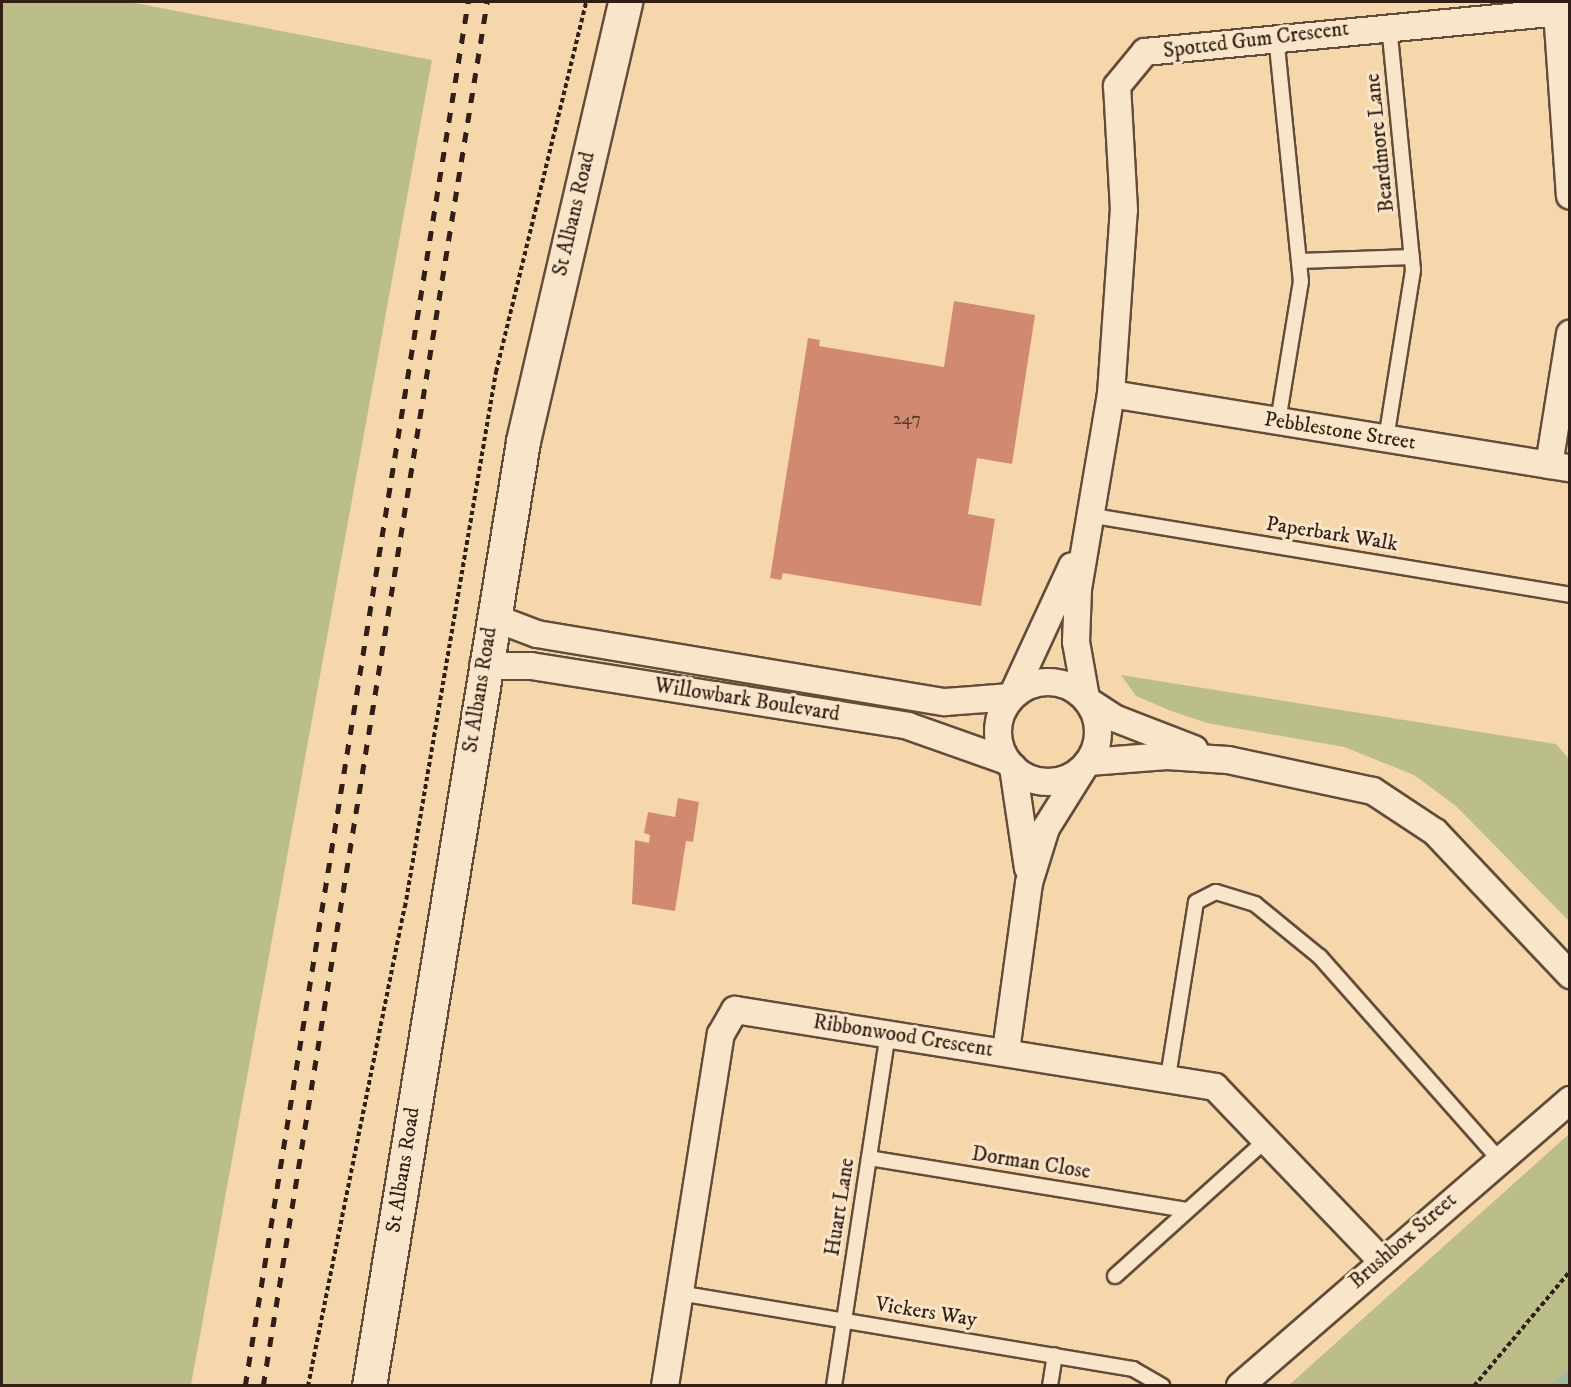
<!DOCTYPE html>
<style>
body{margin:0}
#map{position:relative;width:1571px;height:1387px;overflow:hidden;background:#f6d7ac;font-family:"IM FELL DW Pica",serif}
div>[style]{position:absolute}
.green>*{inset:0;background:#bcbe89}
.stream>*{height:9px;margin:-4.5px;padding:0 4.5px;transform-origin:4.5px;border-radius:4.5px;background:#9ebaa4}
.building>*{inset:0;background:#d28972}
.path>*{height:4px;margin-top:-2px;transform-origin:0;background:repeating-linear-gradient(90deg,#311e14 0 4.5px,transparent 0 7.5px)}
.roads{filter:drop-shadow(2px 0 #624c3a) drop-shadow(-2px 0 #624c3a) drop-shadow(0 2px #624c3a) drop-shadow(0 -2px #624c3a)}
.service>*{height:14px;margin:-7px;padding:0 7px;transform-origin:7px;border-radius:7px;background:#f9e5c9}
.minor>*{height:26px;margin:-13px;padding:0 13px;transform-origin:13px;border-radius:13px;background:#f9e5c9}
.minor>.ring{margin:-13px;padding:0;box-sizing:content-box;background:none;border:26px solid #f9e5c9;border-radius:50%}
.secondary>*{height:33px;margin:-16.5px;padding:0 16.5px;transform-origin:16.5px;border-radius:16.5px;background:#f9e5c9}
.rail>*{height:4.5px;margin-top:-2.25px;transform-origin:0;background:repeating-linear-gradient(90deg,#311e14 0 10px,transparent 0 20px)}
span{translate:-50% -50%;white-space:nowrap;text-align:center;line-height:1.15;-webkit-text-stroke:6px #f9e5c9;paint-order:stroke}
.number-label{font-size:18px;color:#59392c}
.number-label span{-webkit-text-stroke-width:0}
.street-label{font-size:21px;color:#311e14}
.frame{position:absolute;inset:0;border:3px solid #311e14;pointer-events:none}
</style>
<div id="map">
<div class="green">
<i style="clip-path:polygon(2px 2px,130px 2px,432px 60px,191px 1385px,2px 1385px)"></i>
<i style="clip-path:polygon(1121px 675px,1556px 744px,1569px 759px,1569px 921px,1456px 806px,1414px 775px,1344px 747px,1207px 723px,1171px 711px,1136px 696px)"></i>
<i style="clip-path:polygon(1569px 1134px,1569px 1385px,1289px 1385px)"></i>
</div>
<div class="stream">
<i style="left:1556px;top:1386px;width:19px;rotate:-43deg"></i>
</div>
<div class="building">
<i style="clip-path:polygon(954px 301px,1035px 315px,1012px 464px,977px 458px,968px 514px,995px 519px,981px 606px,783px 573px,781px 580px,770px 578px,808px 338px,820px 340px,819px 346px,944px 367px)"></i>
<i style="clip-path:polygon(678px 798px,699px 802px,693px 842px,686px 841px,675px 911px,632px 904px,635px 840px,649px 843px,650px 835px,644px 833px,648px 812px,675px 817px)"></i>
</div>
<div class="path">
<i style="left:308px;top:1386px;width:489px;rotate:-78.6deg"></i>
<i style="left:405px;top:907px;width:543px;rotate:-80.35deg"></i>
<i style="left:496px;top:372px;width:381px;rotate:-76.3deg"></i>
<i style="left:1474px;top:1386px;width:150px;rotate:-50.1deg"></i>
</div>
<div class="roads">
<div class="service">
<i style="left:1276px;top:36px;width:246px;rotate:84.2deg"></i>
<i style="left:1301px;top:281px;width:142px;rotate:99.3deg"></i>
<i style="left:1299px;top:261px;width:113px;rotate:-2deg"></i>
<i style="left:1386px;top:439px;width:171px;rotate:-80.9deg"></i>
<i style="left:1413px;top:270px;width:246px;rotate:-95.6deg"></i>
<i style="left:1088px;top:515px;width:489px;rotate:9.4deg"></i>
<i style="left:1168px;top:1077px;width:177px;rotate:-80.9deg"></i>
<i style="left:1196px;top:902px;width:22px;rotate:-27deg"></i>
<i style="left:1216px;top:892px;width:41px;rotate:17.1deg"></i>
<i style="left:1255px;top:904px;width:84px;rotate:39.2deg"></i>
<i style="left:1320px;top:957px;width:270px;rotate:48.5deg"></i>
<i style="left:869px;top:1158px;width:321px;rotate:9.3deg"></i>
<i style="left:1115px;top:1276px;width:205px;rotate:-42deg"></i>
<i style="left:679px;top:1293px;width:460px;rotate:9.5deg"></i>
<i style="left:1133px;top:1369px;width:34px;rotate:30deg"></i>
<i style="left:834px;top:1386px;width:355px;rotate:-81.3deg"></i>
<i style="left:1050px;top:1386px;width:31px;rotate:-81deg"></i>
</div>
<div class="minor">
<i style="left:1557px;top:11px;width:185px;rotate:86deg"></i>
<i style="left:1111px;top:394px;width:465px;rotate:9.2deg"></i>
<i style="left:1549px;top:465px;width:133px;rotate:-80.9deg"></i>
<i style="left:492px;top:617px;width:48px;rotate:20.7deg"></i>
<i style="left:537px;top:634px;width:414px;rotate:9.5deg"></i>
<i style="left:945px;top:702px;width:66px;rotate:-4.3deg"></i>
<i style="left:483px;top:666px;width:48px"></i>
<i style="left:531px;top:666px;width:382px;rotate:9deg"></i>
<i style="left:908px;top:726px;width:105px;rotate:19.5deg"></i>
<i class="ring" style="left:998px;top:682px;width:74px;height:74px"></i>
<i style="left:1012px;top:696px;width:143px;rotate:-65.2deg"></i>
<i style="left:1086px;top:698px;width:57px;rotate:-100.1deg"></i>
<i style="left:1076px;top:642px;width:53px;rotate:-87.8deg"></i>
<i style="left:1078px;top:589px;width:198px;rotate:-80.4deg"></i>
<i style="left:1111px;top:394px;width:184px;rotate:-86deg"></i>
<i style="left:1124px;top:210px;width:124px;rotate:-93.2deg"></i>
<i style="left:1117px;top:86px;width:44px;rotate:-50.5deg"></i>
<i style="left:1145px;top:52px;width:427px;rotate:-5.5deg"></i>
<i style="left:1088px;top:701px;width:31px;rotate:33deg"></i>
<i style="left:1114px;top:718px;width:86px;rotate:21.2deg"></i>
<i style="left:1089px;top:762px;width:78px;rotate:-4.4deg"></i>
<i style="left:1167px;top:756px;width:61px;rotate:3.8deg"></i>
<i style="left:1228px;top:760px;width:148px;rotate:12.1deg"></i>
<i style="left:1373px;top:791px;width:74px;rotate:33.5deg"></i>
<i style="left:1435px;top:832px;width:197px;rotate:46.6deg"></i>
<i style="left:1013px;top:767px;width:102px;rotate:81.6deg"></i>
<i style="left:1006px;top:1051px;width:170px;rotate:-82.2deg"></i>
<i style="left:1029px;top:883px;width:58px;rotate:-72.8deg"></i>
<i style="left:1046px;top:828px;width:70px;rotate:-57.9deg"></i>
<i style="left:665px;top:1386px;width:356px;rotate:-81deg"></i>
<i style="left:721px;top:1034px;width:28px;rotate:-60deg"></i>
<i style="left:735px;top:1010px;width:486px;rotate:9.1deg"></i>
<i style="left:1215px;top:1087px;width:238px;rotate:46.2deg"></i>
<i style="left:1240px;top:1386px;width:437px;rotate:-40.9deg"></i>
</div>
<div class="secondary">
<i style="left:369px;top:1386px;width:957px;rotate:-80.74deg"></i>
<i style="left:523px;top:441px;width:451px;rotate:-76.9deg"></i>
</div>
</div>
<div class="rail">
<i style="left:245px;top:1386px;width:1402px;rotate:-80.85deg"></i>
<i style="left:263px;top:1386px;width:1402px;rotate:-80.81deg"></i>
</div>
<div class="number-label">
<span style="left:907px;top:419px">247</span>
</div>
<div class="street-label">
<span style="left:1256px;top:40px;rotate:-7deg">Spotted Gum Crescent</span>
<span style="left:1380px;top:143px;rotate:-96deg">Beardmore Lane</span>
<span style="left:574px;top:214px;rotate:-77deg">St Albans Road</span>
<span style="left:1340px;top:431px;rotate:9deg">Pebblestone Street</span>
<span style="left:1332px;top:534px;rotate:9deg">Paperbark Walk</span>
<span style="left:480px;top:690px;rotate:-81deg">St Albans Road</span>
<span style="left:747px;top:700px;rotate:9deg">Willowbark Boulevard</span>
<span style="left:903px;top:1036px;rotate:9deg">Ribbonwood Crescent</span>
<span style="left:1031px;top:1163px;rotate:9deg">Dorman Close</span>
<span style="left:403px;top:1170px;rotate:-81deg">St Albans Road</span>
<span style="left:840px;top:1207px;rotate:-81deg">Huart Lane</span>
<span style="left:1403px;top:1241px;rotate:-41deg">Brushbox Street</span>
<span style="left:926px;top:1312px;rotate:9deg">Vickers Way</span>
</div>
<div class="frame"></div>
</div>
